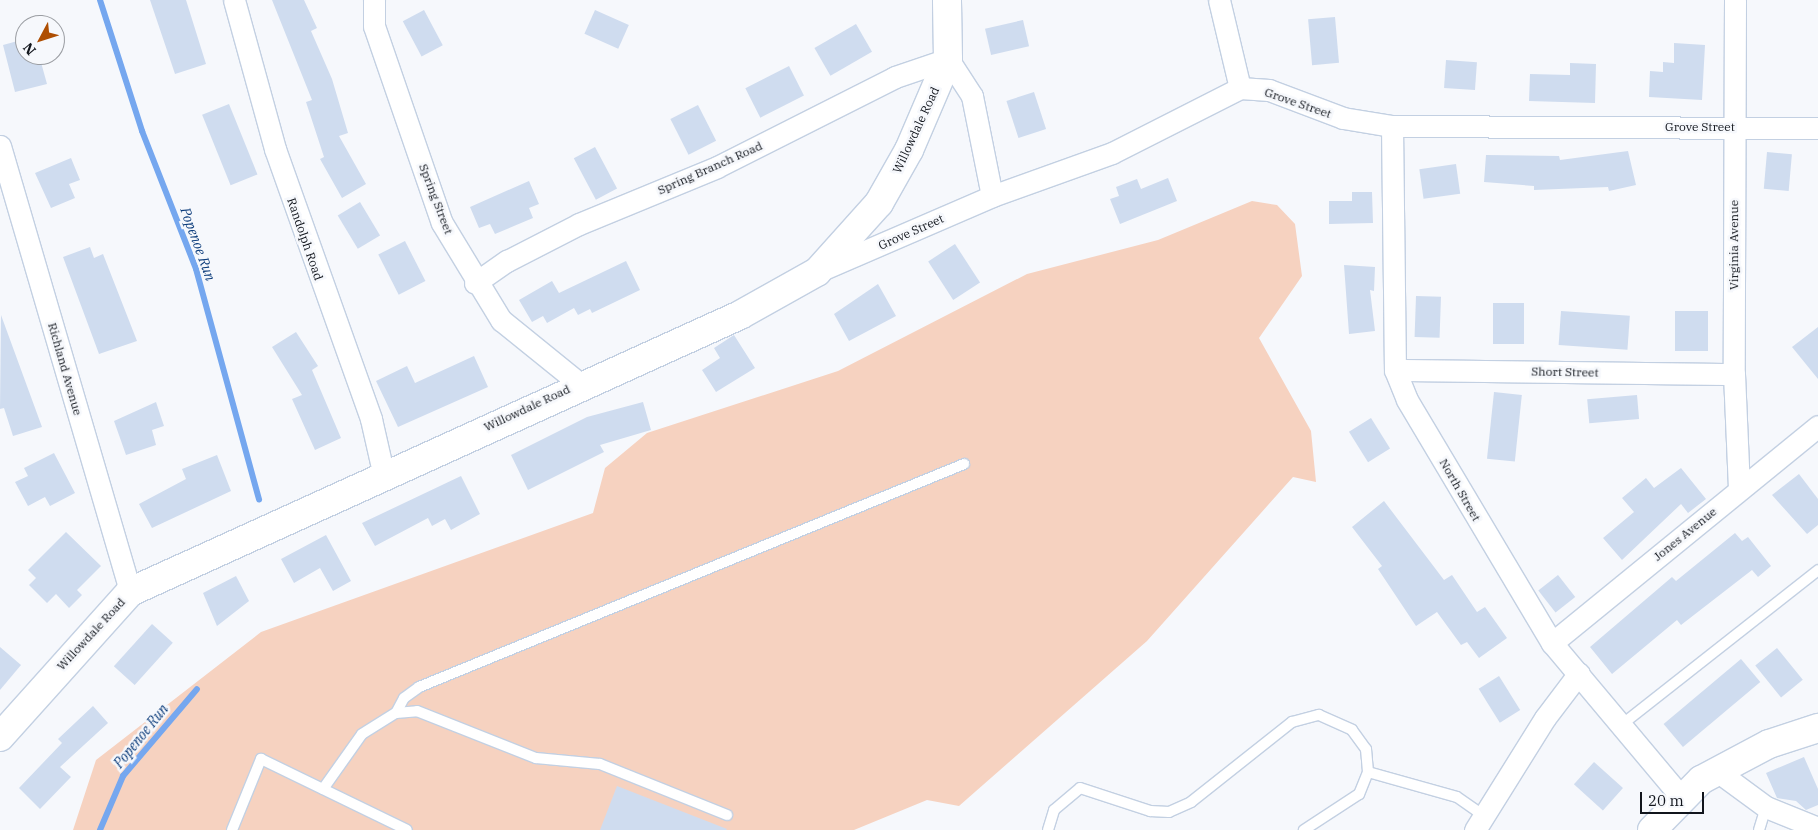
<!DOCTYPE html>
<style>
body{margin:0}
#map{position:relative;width:1818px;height:830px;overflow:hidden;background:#f6f8fc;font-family:"IBM Plex Serif",serif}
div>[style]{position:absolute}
.green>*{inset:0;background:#f6d2c0}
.stream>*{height:6px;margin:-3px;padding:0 3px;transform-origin:3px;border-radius:3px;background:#75a7ef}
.building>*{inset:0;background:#cfdcef;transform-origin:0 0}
.roads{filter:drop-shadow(1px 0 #c3d0e2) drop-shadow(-1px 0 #c3d0e2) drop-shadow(0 1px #c3d0e2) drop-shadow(0 -1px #c3d0e2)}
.lane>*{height:10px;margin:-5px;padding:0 5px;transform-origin:5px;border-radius:5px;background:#fff}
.street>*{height:21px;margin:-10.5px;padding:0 10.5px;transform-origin:10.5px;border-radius:10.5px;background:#fff}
.secondary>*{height:28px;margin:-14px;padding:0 14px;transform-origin:14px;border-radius:14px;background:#fff}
span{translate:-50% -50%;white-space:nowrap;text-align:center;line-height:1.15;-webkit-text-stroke:5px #f6f8fc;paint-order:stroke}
.street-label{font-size:12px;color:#11151c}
.water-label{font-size:14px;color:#0c3c7b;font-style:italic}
.north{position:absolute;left:15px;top:15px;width:50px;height:50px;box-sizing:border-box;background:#f6f8fc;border:1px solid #9a9da2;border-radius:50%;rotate:230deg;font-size:14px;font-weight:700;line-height:20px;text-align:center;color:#11151c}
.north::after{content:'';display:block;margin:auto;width:18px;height:22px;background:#ae4e02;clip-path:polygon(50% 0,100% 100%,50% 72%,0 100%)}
.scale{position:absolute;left:1640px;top:792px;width:64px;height:22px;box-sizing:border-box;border:2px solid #11151c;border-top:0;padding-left:6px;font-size:15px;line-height:18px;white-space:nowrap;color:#11151c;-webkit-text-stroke:4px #f6f8fc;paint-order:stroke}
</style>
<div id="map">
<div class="green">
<i style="clip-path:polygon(1252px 201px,1277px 205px,1295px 224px,1302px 276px,1259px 338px,1311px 431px,1316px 482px,1293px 477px,1147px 641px,959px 806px,927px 800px,854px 830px,73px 830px,96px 760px,261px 632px,593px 513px,605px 468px,647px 433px,838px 371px,1027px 274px,1158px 240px)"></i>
</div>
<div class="stream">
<i style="left:100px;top:0;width:138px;rotate:72.2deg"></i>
<i style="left:142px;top:131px;width:148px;rotate:68.6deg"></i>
<i style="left:196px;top:269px;width:239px;rotate:74.7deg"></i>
<i style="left:100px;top:830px;width:59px;rotate:-66.9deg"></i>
<i style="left:123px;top:776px;width:114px;rotate:-49.6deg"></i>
</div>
<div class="building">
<i style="clip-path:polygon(150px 0,186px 0,206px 64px,175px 74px)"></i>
<i style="clip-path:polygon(272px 0,304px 0,317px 28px,311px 31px,332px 79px,348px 133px,339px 136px,366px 184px,342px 198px,320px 159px,324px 157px,306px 102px,312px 100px)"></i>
<i style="left:424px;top:10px;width:40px;height:24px;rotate:62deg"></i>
<i style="left:595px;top:10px;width:37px;height:26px;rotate:24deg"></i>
<i style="left:1335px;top:17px;width:46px;height:27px;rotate:85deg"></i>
<i style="left:1023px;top:20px;width:27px;height:39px;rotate:77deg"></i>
<i style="left:856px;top:24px;width:32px;height:48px;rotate:60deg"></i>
<i style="clip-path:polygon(25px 39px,25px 55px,39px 55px,47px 84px,15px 92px,3px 45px)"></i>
<i style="clip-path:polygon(1674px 43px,1705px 45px,1702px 100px,1649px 97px,1650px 71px,1663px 72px,1663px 62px,1674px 63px)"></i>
<i style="left:1446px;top:60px;width:31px;height:28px;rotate:4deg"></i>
<i style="clip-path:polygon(1570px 63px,1596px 64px,1595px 103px,1529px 101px,1530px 74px,1570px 75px)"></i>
<i style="left:789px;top:66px;width:33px;height:49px;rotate:63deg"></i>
<i style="left:1034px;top:92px;width:39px;height:29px;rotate:72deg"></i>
<i style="left:229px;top:104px;width:76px;height:29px;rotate:68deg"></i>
<i style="left:698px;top:105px;width:40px;height:31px;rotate:63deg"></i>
<i style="left:595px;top:147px;width:47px;height:24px;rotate:62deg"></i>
<i style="clip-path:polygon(1628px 151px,1636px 185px,1609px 191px,1608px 187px,1534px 190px,1534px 186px,1484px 182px,1486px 155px,1559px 156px,1560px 160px)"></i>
<i style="left:1767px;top:152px;width:25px;height:37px;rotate:5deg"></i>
<i style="clip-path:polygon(71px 158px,80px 180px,69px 184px,75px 198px,51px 208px,35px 173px)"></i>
<i style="left:1456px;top:164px;width:30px;height:37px;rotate:82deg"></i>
<i style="clip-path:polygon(1168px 178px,1177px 201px,1120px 224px,1110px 199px,1119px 196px,1116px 187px,1137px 179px,1141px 189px)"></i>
<i style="clip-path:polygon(529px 181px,539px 204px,529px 208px,533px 218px,495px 234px,490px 224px,479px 228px,470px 207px)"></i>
<i style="clip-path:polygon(1352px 192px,1372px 192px,1373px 223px,1329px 224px,1329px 201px,1352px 201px)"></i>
<i style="left:360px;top:202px;width:39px;height:26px;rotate:59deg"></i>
<i style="left:405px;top:241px;width:45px;height:30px;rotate:63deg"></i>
<i style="left:955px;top:244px;width:46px;height:32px;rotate:57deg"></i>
<i style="clip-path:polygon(90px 247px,94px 258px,103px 254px,137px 341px,99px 354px,63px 257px)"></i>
<i style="clip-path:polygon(626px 261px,640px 290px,592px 313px,590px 309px,578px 315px,574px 308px,547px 323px,543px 316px,532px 322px,519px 300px,552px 281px,559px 293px)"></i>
<i style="clip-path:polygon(1344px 265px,1375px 267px,1374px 291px,1370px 290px,1375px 331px,1349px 334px)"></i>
<i style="clip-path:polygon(878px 284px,896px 316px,849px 341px,834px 314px)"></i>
<i style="left:1416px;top:296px;width:25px;height:41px;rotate:2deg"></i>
<i style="left:1493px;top:303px;width:31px;height:41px"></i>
<i style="left:1561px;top:311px;width:69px;height:34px;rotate:4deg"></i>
<i style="left:1675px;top:311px;width:33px;height:40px"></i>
<i style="clip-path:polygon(1px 315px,42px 427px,13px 436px,4px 408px,0 409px)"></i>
<i style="clip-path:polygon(1818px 327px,1818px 379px,1792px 347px)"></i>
<i style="clip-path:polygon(296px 332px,318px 366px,312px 370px,341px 438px,315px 450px,292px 399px,302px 395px,272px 347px)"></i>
<i style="clip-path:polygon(734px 335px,755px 368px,716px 392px,702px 370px,720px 358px,714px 348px)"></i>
<i style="clip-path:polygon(474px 356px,488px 387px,398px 427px,376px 381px,407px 366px,415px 383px)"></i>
<i style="left:1494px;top:392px;width:28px;height:67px;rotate:6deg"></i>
<i style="left:1637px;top:395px;width:24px;height:50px;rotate:85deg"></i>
<i style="clip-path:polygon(156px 402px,164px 426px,152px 430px,156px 445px,126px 455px,114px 421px)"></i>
<i style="clip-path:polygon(643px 402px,651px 430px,600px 445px,604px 452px,528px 490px,511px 455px,587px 417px)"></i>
<i style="left:1371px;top:418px;width:36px;height:26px;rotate:58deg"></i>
<i style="clip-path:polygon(54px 453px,75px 493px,50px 506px,45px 497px,28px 506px,15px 482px,28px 476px,24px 468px)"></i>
<i style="clip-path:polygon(217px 455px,231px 491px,152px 528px,139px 504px,186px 479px,182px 469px)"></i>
<i style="clip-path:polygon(1681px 468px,1706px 499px,1688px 513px,1681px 504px,1622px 560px,1603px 538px,1634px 512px,1622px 498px,1646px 478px,1654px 488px)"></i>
<i style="clip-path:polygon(1799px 474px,1818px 499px,1818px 525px,1807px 534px,1772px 495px)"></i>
<i style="clip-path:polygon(461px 476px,480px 514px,451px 530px,445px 519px,432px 526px,428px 518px,375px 546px,362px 523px)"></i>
<i style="clip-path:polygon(1384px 501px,1444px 580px,1452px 575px,1477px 612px,1485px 607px,1507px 638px,1479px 658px,1467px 642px,1461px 645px,1437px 612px,1416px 626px,1378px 569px,1382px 566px,1352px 527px)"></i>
<i style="clip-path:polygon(66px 532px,101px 566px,77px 590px,82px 595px,69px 608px,56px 594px,47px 603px,29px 585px,36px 578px,28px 570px)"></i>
<i style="clip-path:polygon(1735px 533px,1742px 541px,1748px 537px,1771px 566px,1758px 577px,1752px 570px,1681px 625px,1677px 620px,1612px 674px,1590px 647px,1672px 577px,1676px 581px)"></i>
<i style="clip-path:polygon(326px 535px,351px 581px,333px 591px,320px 568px,294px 583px,281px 559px)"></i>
<i style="left:1558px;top:575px;width:28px;height:25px;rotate:52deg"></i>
<i style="clip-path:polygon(236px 576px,249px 601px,217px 626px,203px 593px)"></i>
<i style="left:152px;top:624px;width:28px;height:57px;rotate:42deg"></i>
<i style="clip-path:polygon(0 647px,21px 665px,0 690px)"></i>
<i style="left:1777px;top:648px;width:41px;height:28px;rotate:51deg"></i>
<i style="left:1741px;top:659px;width:30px;height:101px;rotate:50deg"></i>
<i style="left:1499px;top:676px;width:40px;height:24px;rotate:58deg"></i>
<i style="clip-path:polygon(93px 706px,108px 723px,60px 767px,71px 777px,40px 809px,19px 788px,62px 743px,58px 739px)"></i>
<i style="clip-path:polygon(1804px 757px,1818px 789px,1818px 805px,1806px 810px,1796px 801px,1777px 798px,1766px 773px)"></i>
<i style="left:1594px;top:762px;width:39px;height:30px;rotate:42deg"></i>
<i style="clip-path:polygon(617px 786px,727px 829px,726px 830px,600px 830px)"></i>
</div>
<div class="roads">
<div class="lane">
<i style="left:396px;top:713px;width:17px;rotate:-62deg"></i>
<i style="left:404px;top:698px;width:19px;rotate:-36deg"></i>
<i style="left:419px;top:687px;width:589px;rotate:-22.25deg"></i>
<i style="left:1620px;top:726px;width:252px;rotate:-38.2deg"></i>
<i style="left:1368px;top:772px;width:92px;rotate:15.7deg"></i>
<i style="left:1457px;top:797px;width:33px;rotate:35deg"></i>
<i style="left:323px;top:789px;width:67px;rotate:-54.7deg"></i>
<i style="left:362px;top:734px;width:40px;rotate:-32deg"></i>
<i style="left:396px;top:713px;width:21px;rotate:-5deg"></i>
<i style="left:417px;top:711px;width:128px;rotate:21.6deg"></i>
<i style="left:536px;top:758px;width:64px;rotate:5.4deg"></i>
<i style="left:600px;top:764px;width:137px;rotate:21.9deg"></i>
<i style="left:232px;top:830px;width:77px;rotate:-67.8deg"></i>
<i style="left:261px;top:759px;width:162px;rotate:25.9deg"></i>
<i style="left:1048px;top:830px;width:21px;rotate:-73deg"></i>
<i style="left:1054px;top:810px;width:34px;rotate:-40deg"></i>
<i style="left:1080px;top:788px;width:74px;rotate:18.2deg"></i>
<i style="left:1150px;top:811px;width:19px;rotate:3deg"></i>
<i style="left:1169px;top:812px;width:24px;rotate:-24deg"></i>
<i style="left:1191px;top:802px;width:129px;rotate:-38.4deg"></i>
<i style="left:1292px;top:722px;width:28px;rotate:-15deg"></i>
<i style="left:1319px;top:715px;width:36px;rotate:24deg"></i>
<i style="left:1352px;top:730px;width:24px;rotate:54deg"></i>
<i style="left:1366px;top:749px;width:23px;rotate:85deg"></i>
<i style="left:1368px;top:772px;width:24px;rotate:112deg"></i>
<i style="left:1359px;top:794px;width:66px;rotate:146.8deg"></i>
<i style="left:1759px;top:830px;width:24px;rotate:-73deg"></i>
</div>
<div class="street">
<i style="left:234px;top:0;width:155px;rotate:74.6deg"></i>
<i style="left:275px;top:149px;width:287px;rotate:70.4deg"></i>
<i style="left:371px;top:419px;width:58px;rotate:77.2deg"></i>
<i style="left:374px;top:0;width:26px;rotate:90deg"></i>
<i style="left:374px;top:26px;width:208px;rotate:71deg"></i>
<i style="left:442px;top:223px;width:114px;rotate:58.7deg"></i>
<i style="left:501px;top:320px;width:102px;rotate:39deg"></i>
<i style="left:1219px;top:0;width:90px;rotate:76.6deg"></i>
<i style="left:1735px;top:0;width:374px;rotate:90.2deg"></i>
<i style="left:1734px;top:374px;width:116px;rotate:87.5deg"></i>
<i style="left:1392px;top:126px;width:244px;rotate:89.3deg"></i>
<i style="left:1395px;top:370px;width:32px;rotate:68deg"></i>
<i style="left:1407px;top:400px;width:283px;rotate:59.2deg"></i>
<i style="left:1552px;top:643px;width:201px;rotate:50deg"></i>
<i style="left:0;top:146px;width:465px;rotate:73.7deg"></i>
<i style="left:819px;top:271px;width:189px;rotate:-23.4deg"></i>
<i style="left:992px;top:196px;width:127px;rotate:-19.7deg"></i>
<i style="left:1112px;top:153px;width:144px;rotate:-26.9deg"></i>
<i style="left:1240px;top:88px;width:29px;rotate:4deg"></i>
<i style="left:1269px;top:90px;width:79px;rotate:20.7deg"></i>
<i style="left:1343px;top:118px;width:50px;rotate:9.3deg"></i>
<i style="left:1392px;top:126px;width:426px;rotate:0.3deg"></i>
<i style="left:475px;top:283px;width:39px;rotate:-35deg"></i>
<i style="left:507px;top:261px;width:81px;rotate:-27.2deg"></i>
<i style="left:579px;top:224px;width:149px;rotate:-22.4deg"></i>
<i style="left:717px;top:167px;width:199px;rotate:-26.8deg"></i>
<i style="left:895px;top:77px;width:56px;rotate:-18.8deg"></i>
<i style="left:948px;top:59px;width:44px;rotate:57deg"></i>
<i style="left:972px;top:96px;width:102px;rotate:78.7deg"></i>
<i style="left:1395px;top:370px;width:339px;rotate:0.7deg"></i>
<i style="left:1552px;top:643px;width:343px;rotate:-39.2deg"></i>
<i style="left:1717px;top:771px;width:61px;rotate:36.3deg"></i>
<i style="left:1766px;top:807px;width:56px;rotate:22deg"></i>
<i style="left:1475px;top:830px;width:132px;rotate:-58deg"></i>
<i style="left:1545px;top:718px;width:56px;rotate:-52.9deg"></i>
</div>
<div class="secondary">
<i style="left:0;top:737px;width:195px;rotate:-48.1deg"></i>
<i style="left:130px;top:592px;width:670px;rotate:-24.42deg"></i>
<i style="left:740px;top:315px;width:88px;rotate:-29.2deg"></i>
<i style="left:817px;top:272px;width:93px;rotate:-48.1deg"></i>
<i style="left:879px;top:203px;width:61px;rotate:-60.5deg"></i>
<i style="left:909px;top:150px;width:99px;rotate:-66.8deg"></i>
<i style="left:948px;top:59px;width:59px;rotate:-91deg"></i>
<i style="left:1652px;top:830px;width:70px;rotate:-45.6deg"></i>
<i style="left:1701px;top:780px;width:77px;rotate:-27.9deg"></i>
<i style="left:1769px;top:744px;width:52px;rotate:-18.1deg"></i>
</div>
</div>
<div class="street-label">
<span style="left:1298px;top:103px;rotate:19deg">Grove Street</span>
<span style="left:1700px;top:127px">Grove Street</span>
<span style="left:916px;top:130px;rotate:-65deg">Willowdale Road</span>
<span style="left:710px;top:168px;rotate:-24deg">Spring Branch Road</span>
<span style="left:436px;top:199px;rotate:69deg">Spring Street</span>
<span style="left:911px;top:232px;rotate:-24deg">Grove Street</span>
<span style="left:305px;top:239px;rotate:71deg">Randolph Road</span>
<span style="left:1734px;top:245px;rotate:-90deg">Virginia Avenue</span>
<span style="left:65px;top:369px;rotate:74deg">Richland Avenue</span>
<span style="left:1565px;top:372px;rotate:1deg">Short Street</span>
<span style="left:527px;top:408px;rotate:-25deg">Willowdale Road</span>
<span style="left:1460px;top:490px;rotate:60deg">North Street</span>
<span style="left:1685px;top:534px;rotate:-39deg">Jones Avenue</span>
<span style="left:91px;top:634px;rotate:-47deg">Willowdale Road</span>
</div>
<div class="water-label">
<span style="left:198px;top:244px;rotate:70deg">Popenoe Run</span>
<span style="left:141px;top:736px;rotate:-51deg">Popenoe Run</span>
</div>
<div class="north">N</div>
<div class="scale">20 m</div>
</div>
